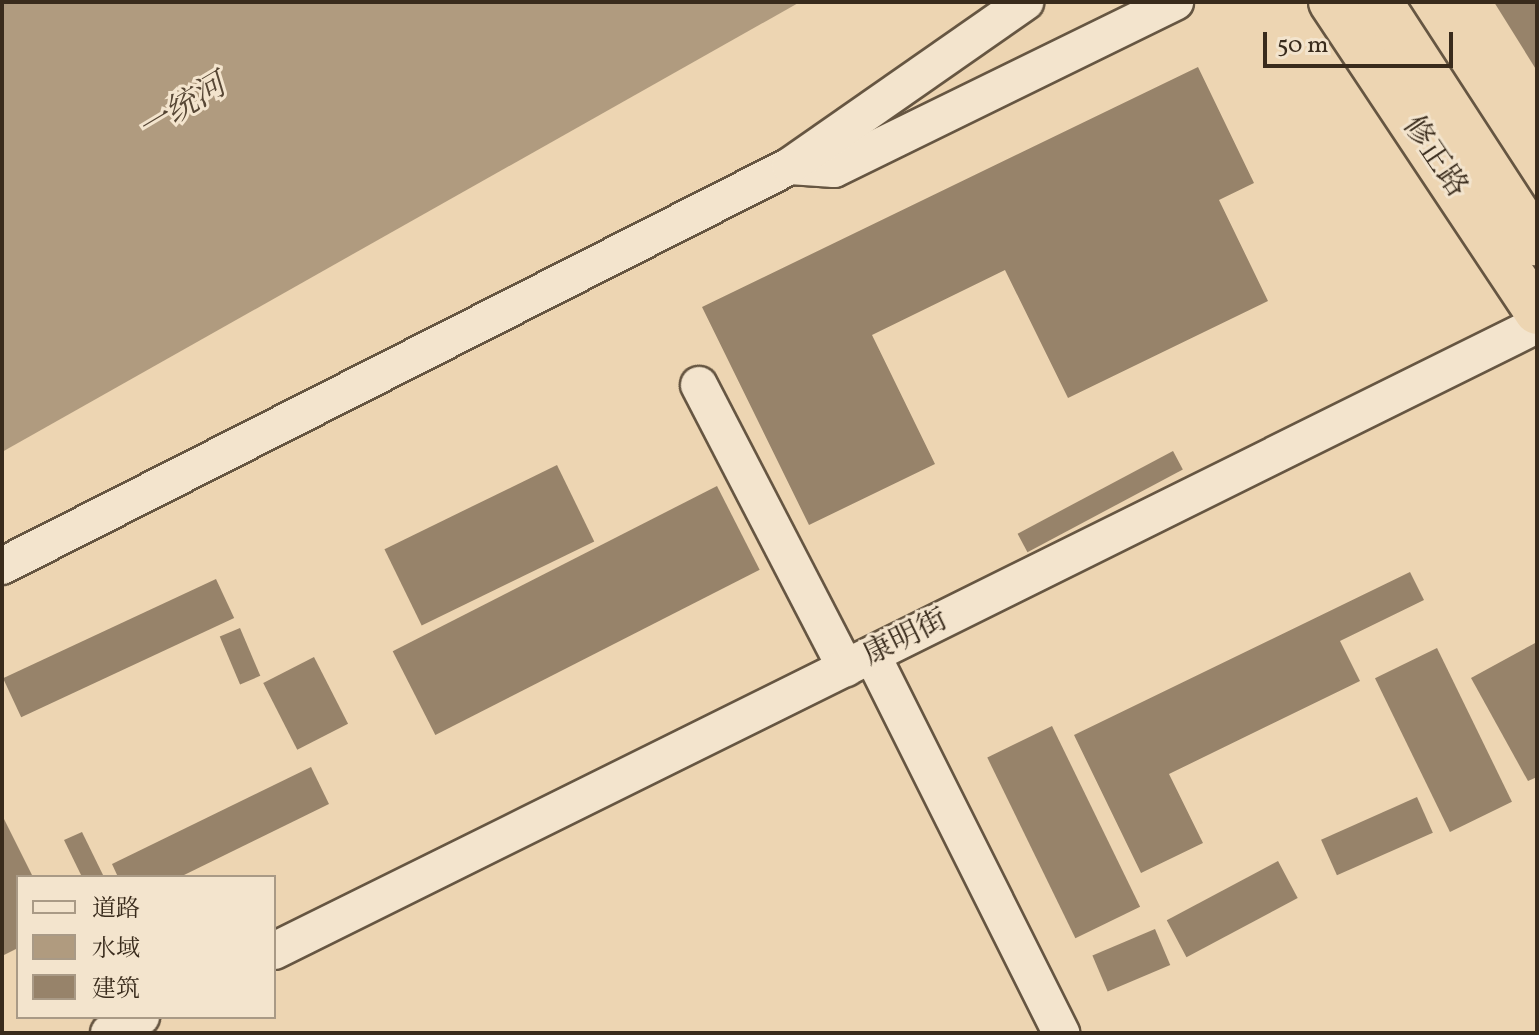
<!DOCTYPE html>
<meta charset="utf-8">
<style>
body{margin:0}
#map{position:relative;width:1539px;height:1035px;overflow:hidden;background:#edd5b2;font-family:Vollkorn,"Noto Serif SC",serif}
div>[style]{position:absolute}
.water>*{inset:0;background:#b09b7f}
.building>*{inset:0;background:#97836a;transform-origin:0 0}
.roads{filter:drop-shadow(2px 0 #665642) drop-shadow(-2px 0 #665642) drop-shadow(0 2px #665642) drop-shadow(0 -2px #665642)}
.minor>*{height:36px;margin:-18px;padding:0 18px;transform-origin:18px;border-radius:18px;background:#f3e4cd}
.highway>*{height:44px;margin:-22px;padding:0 22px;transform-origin:22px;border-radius:22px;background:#edd5b2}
span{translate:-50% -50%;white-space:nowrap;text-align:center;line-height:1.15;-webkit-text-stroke:6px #f3e4cd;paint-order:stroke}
.street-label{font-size:30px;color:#392b1c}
.water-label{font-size:32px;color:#574735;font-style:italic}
.frame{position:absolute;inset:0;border:4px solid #392b1c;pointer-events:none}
.legend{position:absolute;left:16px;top:875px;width:260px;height:144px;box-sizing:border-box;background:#f3e4cd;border:2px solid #a99a86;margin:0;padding:10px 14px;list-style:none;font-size:24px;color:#392b1c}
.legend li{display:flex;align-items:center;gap:16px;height:40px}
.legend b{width:40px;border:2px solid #a99a86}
.scale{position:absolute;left:1263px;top:32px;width:190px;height:36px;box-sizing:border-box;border:4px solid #392b1c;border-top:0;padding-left:10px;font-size:24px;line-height:28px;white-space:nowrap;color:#392b1c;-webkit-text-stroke:6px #f3e4cd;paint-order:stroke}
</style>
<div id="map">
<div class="water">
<i style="clip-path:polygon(2px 2px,800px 2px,2px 452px)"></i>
</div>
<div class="building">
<i style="clip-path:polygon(1494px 2px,1537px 2px,1537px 71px)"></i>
<i style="clip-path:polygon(1198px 67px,1254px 183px,1219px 200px,1268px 301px,1068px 398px,1005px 270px,872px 335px,935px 464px,809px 525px,702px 307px)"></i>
<i style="left:1173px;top:451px;width:21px;height:176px;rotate:62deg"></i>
<i style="left:557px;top:465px;width:85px;height:192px;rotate:64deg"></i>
<i style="left:717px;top:486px;width:94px;height:364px;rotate:63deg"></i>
<i style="clip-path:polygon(1410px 572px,1424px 600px,1340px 641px,1360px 681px,1169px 774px,1203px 843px,1141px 873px,1074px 735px)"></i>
<i style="left:216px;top:579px;width:43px;height:235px;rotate:65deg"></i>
<i style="left:240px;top:628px;width:52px;height:22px;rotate:67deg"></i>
<i style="clip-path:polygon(1537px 642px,1537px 777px,1528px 781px,1471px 678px)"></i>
<i style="left:1437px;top:648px;width:171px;height:69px;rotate:64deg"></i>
<i style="left:314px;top:657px;width:75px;height:57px;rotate:63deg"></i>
<i style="left:1052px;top:726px;width:201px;height:72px;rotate:64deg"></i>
<i style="clip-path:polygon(311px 767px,329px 804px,180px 877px,118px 877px,112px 864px)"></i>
<i style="left:1417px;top:797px;width:39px;height:105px;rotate:66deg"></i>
<i style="clip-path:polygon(2px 815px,33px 877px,18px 877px,18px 948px,2px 956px)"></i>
<i style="clip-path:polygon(82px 832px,104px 877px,82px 877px,64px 840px)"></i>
<i style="left:1278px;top:861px;width:42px;height:126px;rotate:62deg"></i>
<i style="left:1155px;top:929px;width:39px;height:68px;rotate:67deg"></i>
</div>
<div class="roads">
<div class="minor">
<i style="left:790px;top:166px;width:44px;rotate:3.9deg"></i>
<i style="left:834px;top:169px;width:380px;rotate:-26.1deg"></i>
<i style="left:699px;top:385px;width:319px;rotate:62.6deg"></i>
<i style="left:2px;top:566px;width:884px;rotate:-26.91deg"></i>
<i style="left:790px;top:166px;width:287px;rotate:-34.9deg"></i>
<i style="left:872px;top:655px;width:423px;rotate:63.4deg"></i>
<i style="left:274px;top:951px;width:1410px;rotate:-26.37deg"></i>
<i style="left:109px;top:1033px;width:36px;rotate:-27deg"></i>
</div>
<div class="highway">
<i style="left:1331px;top:2px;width:372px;rotate:56.4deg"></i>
<i style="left:1380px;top:2px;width:288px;rotate:57deg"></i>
</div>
</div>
<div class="street-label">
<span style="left:1434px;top:157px;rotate:56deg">修正路</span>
<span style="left:906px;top:638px;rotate:-26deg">康明街</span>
</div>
<div class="water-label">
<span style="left:183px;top:109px;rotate:-31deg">一统河</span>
</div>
<div class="frame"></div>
<ul class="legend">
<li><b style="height:10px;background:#f3e4cd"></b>道路</li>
<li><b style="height:22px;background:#b09b7f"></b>水域</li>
<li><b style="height:22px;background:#97836a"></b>建筑</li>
</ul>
<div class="scale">50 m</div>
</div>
